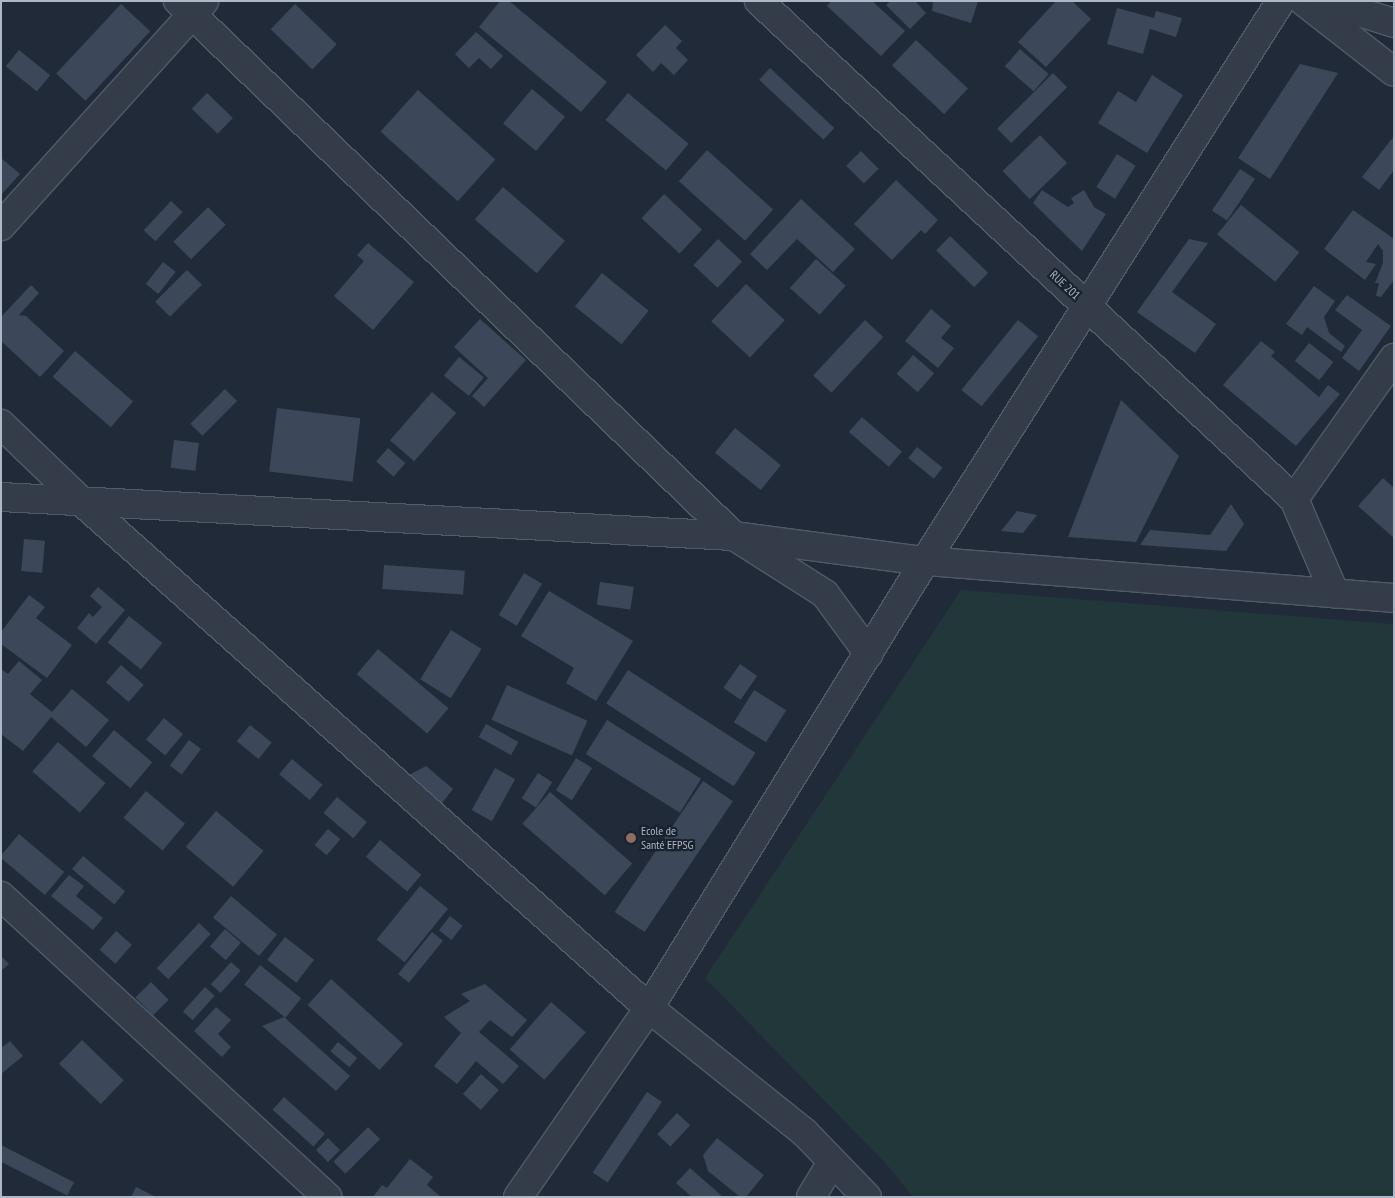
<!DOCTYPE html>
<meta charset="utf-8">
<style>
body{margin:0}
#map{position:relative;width:1395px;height:1198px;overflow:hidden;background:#202a39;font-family:"PT Sans Narrow",sans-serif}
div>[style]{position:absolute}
.green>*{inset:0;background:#22373a}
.building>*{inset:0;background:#3c4859;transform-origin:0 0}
.roads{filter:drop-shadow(1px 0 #515a67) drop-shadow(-1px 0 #515a67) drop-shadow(0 1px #515a67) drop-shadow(0 -1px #515a67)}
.minor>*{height:28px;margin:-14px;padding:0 14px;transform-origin:14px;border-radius:14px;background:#343c4a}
.dots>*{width:14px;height:14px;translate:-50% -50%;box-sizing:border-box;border:2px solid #19212e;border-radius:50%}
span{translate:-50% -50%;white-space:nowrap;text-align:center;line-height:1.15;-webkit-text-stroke:4.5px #19212e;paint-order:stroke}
.street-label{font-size:12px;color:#aeb7c6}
.poi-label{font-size:12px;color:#aeb7c6}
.left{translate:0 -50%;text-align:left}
.frame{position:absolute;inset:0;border:2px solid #aeb7c6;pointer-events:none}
</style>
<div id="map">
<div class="green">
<i style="clip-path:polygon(961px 590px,1394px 624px,1394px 1197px,913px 1197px,888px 1166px,705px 978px)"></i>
</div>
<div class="building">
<i style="clip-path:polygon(500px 1px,509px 1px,607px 82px,581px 112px,479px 27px)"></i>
<i style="clip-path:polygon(831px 1px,872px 1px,905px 31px,881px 56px,827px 6px)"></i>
<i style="clip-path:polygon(890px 1px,915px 1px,926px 13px,910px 29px,886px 5px)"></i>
<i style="clip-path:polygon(933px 1px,978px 1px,971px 23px,932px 11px)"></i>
<i style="clip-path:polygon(1056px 1px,1072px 1px,1091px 19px,1046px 67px,1018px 42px)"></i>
<i style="left:121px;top:4px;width:40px;height:95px;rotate:43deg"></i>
<i style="left:295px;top:4px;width:58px;height:35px;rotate:44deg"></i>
<i style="clip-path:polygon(1117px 8px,1154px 18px,1156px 11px,1182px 18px,1176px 37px,1150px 29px,1143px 54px,1107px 44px)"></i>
<i style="clip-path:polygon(665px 25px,682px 41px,676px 48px,688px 60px,674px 75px,661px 63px,653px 72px,636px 55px)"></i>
<i style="clip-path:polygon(476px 32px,503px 56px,491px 69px,479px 58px,469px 68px,455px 54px)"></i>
<i style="left:916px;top:40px;width:71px;height:35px;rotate:43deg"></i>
<i style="left:1020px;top:49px;width:38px;height:23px;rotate:41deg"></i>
<i style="left:19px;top:50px;width:40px;height:21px;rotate:39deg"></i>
<i style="clip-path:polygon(1300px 64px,1338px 73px,1270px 179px,1238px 158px)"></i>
<i style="left:770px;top:68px;width:88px;height:16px;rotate:43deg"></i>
<i style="left:1053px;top:73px;width:20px;height:79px;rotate:45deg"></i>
<i style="clip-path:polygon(1152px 75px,1183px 95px,1147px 153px,1098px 123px,1118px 91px,1136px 102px)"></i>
<i style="left:532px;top:89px;width:43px;height:45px;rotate:40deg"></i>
<i style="left:418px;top:90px;width:104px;height:56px;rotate:42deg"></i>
<i style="left:207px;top:93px;width:36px;height:22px;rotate:44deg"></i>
<i style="left:628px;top:93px;width:79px;height:35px;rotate:40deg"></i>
<i style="left:1040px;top:135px;width:39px;height:52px;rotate:46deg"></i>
<i style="clip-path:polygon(1394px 136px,1394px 170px,1379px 190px,1362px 177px)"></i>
<i style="left:707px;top:150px;width:89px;height:42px;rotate:42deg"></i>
<i style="left:861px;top:151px;width:25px;height:21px;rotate:45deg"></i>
<i style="left:1117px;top:154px;width:22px;height:39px;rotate:32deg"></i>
<i style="clip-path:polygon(1px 158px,20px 174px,1px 195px)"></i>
<i style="left:1240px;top:169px;width:18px;height:50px;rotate:34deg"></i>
<i style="clip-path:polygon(896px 180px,938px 220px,925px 234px,921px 230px,892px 260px,854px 224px)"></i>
<i style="left:503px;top:187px;width:82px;height:43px;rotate:41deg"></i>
<i style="clip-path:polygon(1042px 190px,1068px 207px,1074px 203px,1071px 198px,1084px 190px,1094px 207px,1106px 214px,1082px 251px,1033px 203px)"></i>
<i style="left:664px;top:194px;width:52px;height:33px;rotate:43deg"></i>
<i style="clip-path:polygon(801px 199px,855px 249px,833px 272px,797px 239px,767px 270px,750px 254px)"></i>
<i style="left:171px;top:201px;width:16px;height:40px;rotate:43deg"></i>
<i style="left:1241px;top:205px;width:75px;height:38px;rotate:39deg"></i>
<i style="left:208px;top:207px;width:25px;height:49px;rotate:45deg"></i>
<i style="clip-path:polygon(1353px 210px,1394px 239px,1394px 280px,1381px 297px,1376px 296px,1379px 283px,1375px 283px,1383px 263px,1383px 251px,1378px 244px,1366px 262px,1376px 264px,1365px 280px,1324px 249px)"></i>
<i style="left:950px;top:236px;width:53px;height:20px;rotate:44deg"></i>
<i style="left:718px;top:239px;width:33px;height:36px;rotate:43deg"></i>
<i style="clip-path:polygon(1189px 239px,1208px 243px,1172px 292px,1216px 324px,1195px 353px,1137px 312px)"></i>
<i style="clip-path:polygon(368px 243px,414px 282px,373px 330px,334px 296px,364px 261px,357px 255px)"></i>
<i style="left:816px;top:259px;width:40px;height:39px;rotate:42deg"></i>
<i style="left:163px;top:262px;width:16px;height:28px;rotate:38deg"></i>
<i style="left:187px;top:270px;width:21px;height:45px;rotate:45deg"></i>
<i style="left:602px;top:273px;width:60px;height:43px;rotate:39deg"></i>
<i style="left:746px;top:284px;width:53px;height:51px;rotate:43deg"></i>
<i style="clip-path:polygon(31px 285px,39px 293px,19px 315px,26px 316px,64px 351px,40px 377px,1px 341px,1px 317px)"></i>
<i style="clip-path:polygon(1314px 286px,1335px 301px,1324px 317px,1329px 333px,1345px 346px,1341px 352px,1307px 327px,1302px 335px,1286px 324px)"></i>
<i style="clip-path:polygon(1347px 295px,1391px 326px,1359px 371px,1342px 358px,1362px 330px,1335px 310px)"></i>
<i style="clip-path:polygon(931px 309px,951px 326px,941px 338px,954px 348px,938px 368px,905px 341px)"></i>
<i style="clip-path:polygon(480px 319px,526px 360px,484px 407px,472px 396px,488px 378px,454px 347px)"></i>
<i style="left:865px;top:320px;width:25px;height:76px;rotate:43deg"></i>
<i style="left:1018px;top:320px;width:26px;height:90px;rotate:39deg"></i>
<i style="clip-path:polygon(1261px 341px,1275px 352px,1271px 356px,1319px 397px,1328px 385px,1340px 394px,1296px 446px,1223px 385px)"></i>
<i style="left:1309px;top:343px;width:31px;height:23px;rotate:38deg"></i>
<i style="left:75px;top:351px;width:77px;height:34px;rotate:41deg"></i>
<i style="left:913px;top:355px;width:28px;height:25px;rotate:41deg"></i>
<i style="left:459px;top:357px;width:32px;height:24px;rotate:39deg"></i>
<i style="left:225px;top:389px;width:17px;height:49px;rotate:45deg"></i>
<i style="left:432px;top:392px;width:32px;height:64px;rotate:41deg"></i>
<i style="clip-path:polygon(1121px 400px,1179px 456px,1136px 542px,1068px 537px)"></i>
<i style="left:277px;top:408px;width:84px;height:64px;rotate:7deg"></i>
<i style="left:862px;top:417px;width:53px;height:20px;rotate:41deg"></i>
<i style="left:735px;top:428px;width:59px;height:32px;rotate:39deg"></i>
<i style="left:174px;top:440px;width:25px;height:28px;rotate:7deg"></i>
<i style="left:917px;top:447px;width:33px;height:14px;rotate:39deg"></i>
<i style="left:388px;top:448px;width:23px;height:18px;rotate:41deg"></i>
<i style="clip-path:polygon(1383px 478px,1394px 488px,1394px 538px,1358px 506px)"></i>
<i style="clip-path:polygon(1231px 504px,1244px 524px,1226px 551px,1140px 545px,1150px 530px,1210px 535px)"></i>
<i style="clip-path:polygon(1017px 511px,1037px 515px,1023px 533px,1001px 531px)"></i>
<i style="left:24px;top:539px;width:21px;height:32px;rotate:5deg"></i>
<i style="left:384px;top:565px;width:81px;height:24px;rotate:4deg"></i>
<i style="left:524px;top:573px;width:21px;height:49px;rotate:31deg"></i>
<i style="left:600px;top:582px;width:34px;height:23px;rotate:8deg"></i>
<i style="clip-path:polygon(98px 587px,125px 610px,96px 644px,77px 628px,89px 613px,93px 617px,102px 607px,90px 596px)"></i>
<i style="clip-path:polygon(549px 591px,633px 641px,596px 701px,566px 683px,574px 668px,521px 636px)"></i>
<i style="clip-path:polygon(29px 595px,45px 607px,36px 618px,72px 645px,47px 678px,1px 644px,1px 632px)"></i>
<i style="left:129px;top:616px;width:43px;height:34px;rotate:39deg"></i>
<i style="left:451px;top:630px;width:36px;height:58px;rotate:32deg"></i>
<i style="left:378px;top:649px;width:92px;height:33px;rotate:40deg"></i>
<i style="clip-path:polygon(19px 661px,42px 680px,30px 694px,52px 712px,72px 689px,109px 720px,86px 747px,51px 717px,23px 751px,1px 734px,1px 669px,8px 674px)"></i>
<i style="left:740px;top:664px;width:21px;height:29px;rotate:35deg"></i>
<i style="left:121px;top:665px;width:30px;height:23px;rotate:41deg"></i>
<i style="left:628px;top:670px;width:152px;height:40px;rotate:33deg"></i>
<i style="left:507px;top:685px;width:88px;height:38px;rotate:24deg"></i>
<i style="left:754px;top:690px;width:38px;height:38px;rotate:32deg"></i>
<i style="left:164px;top:718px;width:25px;height:28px;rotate:40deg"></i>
<i style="left:607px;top:720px;width:111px;height:40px;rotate:32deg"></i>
<i style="left:486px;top:724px;width:37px;height:15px;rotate:29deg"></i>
<i style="left:250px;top:725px;width:28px;height:21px;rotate:39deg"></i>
<i style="left:114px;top:730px;width:50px;height:34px;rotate:40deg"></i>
<i style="left:189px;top:740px;width:15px;height:32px;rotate:37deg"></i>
<i style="left:58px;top:742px;width:63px;height:39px;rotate:41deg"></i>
<i style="left:576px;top:758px;width:19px;height:38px;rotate:32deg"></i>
<i style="left:292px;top:759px;width:40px;height:20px;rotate:40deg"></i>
<i style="clip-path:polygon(426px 766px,453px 789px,442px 803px,409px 775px)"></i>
<i style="left:495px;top:768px;width:23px;height:48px;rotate:29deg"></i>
<i style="left:538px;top:773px;width:17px;height:30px;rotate:33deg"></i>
<i style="left:703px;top:781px;width:36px;height:158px;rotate:34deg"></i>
<i style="left:146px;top:791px;width:51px;height:35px;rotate:40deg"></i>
<i style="left:550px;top:792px;width:109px;height:42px;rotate:41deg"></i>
<i style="left:337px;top:797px;width:39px;height:21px;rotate:40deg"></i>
<i style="left:216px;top:811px;width:62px;height:47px;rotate:40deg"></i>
<i style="left:328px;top:829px;width:16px;height:21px;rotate:40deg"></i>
<i style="left:19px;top:834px;width:59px;height:30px;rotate:40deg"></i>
<i style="left:380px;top:840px;width:54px;height:22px;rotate:40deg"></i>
<i style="left:83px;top:856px;width:55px;height:17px;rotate:40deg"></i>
<i style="clip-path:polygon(69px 875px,84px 886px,76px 896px,103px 918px,93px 930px,51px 896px)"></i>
<i style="left:420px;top:886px;width:36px;height:69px;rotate:39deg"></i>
<i style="left:231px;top:896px;width:60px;height:28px;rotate:40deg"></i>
<i style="left:450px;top:916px;width:16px;height:18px;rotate:38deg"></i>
<i style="left:199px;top:923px;width:16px;height:62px;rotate:43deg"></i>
<i style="left:225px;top:929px;width:21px;height:23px;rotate:41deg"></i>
<i style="left:116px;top:931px;width:21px;height:25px;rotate:41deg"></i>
<i style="left:432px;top:932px;width:14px;height:54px;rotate:39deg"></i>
<i style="left:285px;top:937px;width:37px;height:29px;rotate:38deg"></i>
<i style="clip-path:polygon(1px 956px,9px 964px,1px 971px)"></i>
<i style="left:231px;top:962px;width:13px;height:30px;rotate:42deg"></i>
<i style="left:260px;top:965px;width:53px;height:25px;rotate:39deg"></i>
<i style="left:331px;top:979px;width:97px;height:35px;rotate:42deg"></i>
<i style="left:151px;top:982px;width:25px;height:22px;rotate:45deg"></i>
<i style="clip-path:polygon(485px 984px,527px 1020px,512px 1037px,490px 1020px,479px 1032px,519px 1066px,503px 1084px,476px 1061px,457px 1084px,434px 1066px,461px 1033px,444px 1017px,470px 1001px,461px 994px)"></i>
<i style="left:205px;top:987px;width:13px;height:33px;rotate:42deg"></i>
<i style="left:551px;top:1002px;width:46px;height:63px;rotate:41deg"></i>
<i style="clip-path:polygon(216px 1007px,231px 1020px,218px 1034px,231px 1047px,222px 1057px,194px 1031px)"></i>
<i style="clip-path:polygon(284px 1017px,350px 1076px,336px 1091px,262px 1026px)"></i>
<i style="left:82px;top:1040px;width:58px;height:33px;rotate:44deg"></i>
<i style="clip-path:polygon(10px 1041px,23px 1056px,1px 1074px,1px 1048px)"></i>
<i style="left:338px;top:1042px;width:25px;height:12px;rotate:40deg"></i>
<i style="left:481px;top:1074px;width:24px;height:27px;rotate:42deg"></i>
<i style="left:647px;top:1092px;width:18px;height:97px;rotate:34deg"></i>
<i style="left:284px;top:1097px;width:55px;height:17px;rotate:42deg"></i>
<i style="left:677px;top:1113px;width:18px;height:29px;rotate:43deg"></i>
<i style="left:368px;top:1127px;width:17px;height:49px;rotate:45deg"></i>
<i style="left:328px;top:1138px;width:17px;height:17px;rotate:45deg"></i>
<i style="clip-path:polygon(717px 1138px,764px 1175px,746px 1197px,740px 1197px,708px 1171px,703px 1155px)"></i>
<i style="left:1px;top:1145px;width:82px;height:15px;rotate:27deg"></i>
<i style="clip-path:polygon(410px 1159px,433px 1177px,427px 1185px,441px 1197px,373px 1197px,382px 1185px,387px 1188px)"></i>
<i style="clip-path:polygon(690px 1168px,723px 1197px,692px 1197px,676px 1183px)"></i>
<i style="clip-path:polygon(136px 1187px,156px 1197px,131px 1197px)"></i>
</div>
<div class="roads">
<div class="minor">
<i style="left:178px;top:1px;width:772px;rotate:43.9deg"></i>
<i style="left:734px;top:536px;width:108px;rotate:32.5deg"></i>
<i style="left:825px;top:594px;width:74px;rotate:53.7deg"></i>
<i style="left:759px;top:1px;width:731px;rotate:42.95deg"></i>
<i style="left:1294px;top:499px;width:103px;rotate:66.7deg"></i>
<i style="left:1303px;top:1px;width:115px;rotate:38deg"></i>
<i style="left:1324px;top:1px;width:73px;rotate:17.4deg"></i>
<i style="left:1px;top:226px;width:303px;rotate:-47.9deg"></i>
<i style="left:1px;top:424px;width:112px;rotate:43.9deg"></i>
<i style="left:82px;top:502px;width:760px;rotate:41.75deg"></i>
<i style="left:649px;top:1008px;width:200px;rotate:38.7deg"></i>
<i style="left:805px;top:1133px;width:89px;rotate:45.9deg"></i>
<i style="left:1px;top:497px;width:734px;rotate:3.05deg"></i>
<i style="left:734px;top:536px;width:193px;rotate:7.5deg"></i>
<i style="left:925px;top:561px;width:470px;rotate:4.5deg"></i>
<i style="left:1294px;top:499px;width:173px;rotate:-54.7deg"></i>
<i style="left:1px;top:896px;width:444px;rotate:42.7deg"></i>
<i style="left:518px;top:1197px;width:230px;rotate:-55.3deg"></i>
<i style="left:649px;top:1008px;width:525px;rotate:-58.31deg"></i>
<i style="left:925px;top:561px;width:664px;rotate:-57.56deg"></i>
<i style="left:811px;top:1197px;width:41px;rotate:-59deg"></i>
</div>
</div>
<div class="dots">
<i style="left:631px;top:838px;background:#8d6e63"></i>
</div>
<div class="street-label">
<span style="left:1065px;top:285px;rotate:43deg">RUE 201</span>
</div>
<div class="poi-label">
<span class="left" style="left:641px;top:838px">Ecole de<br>Santé EFPSG</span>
</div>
<div class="frame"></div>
</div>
